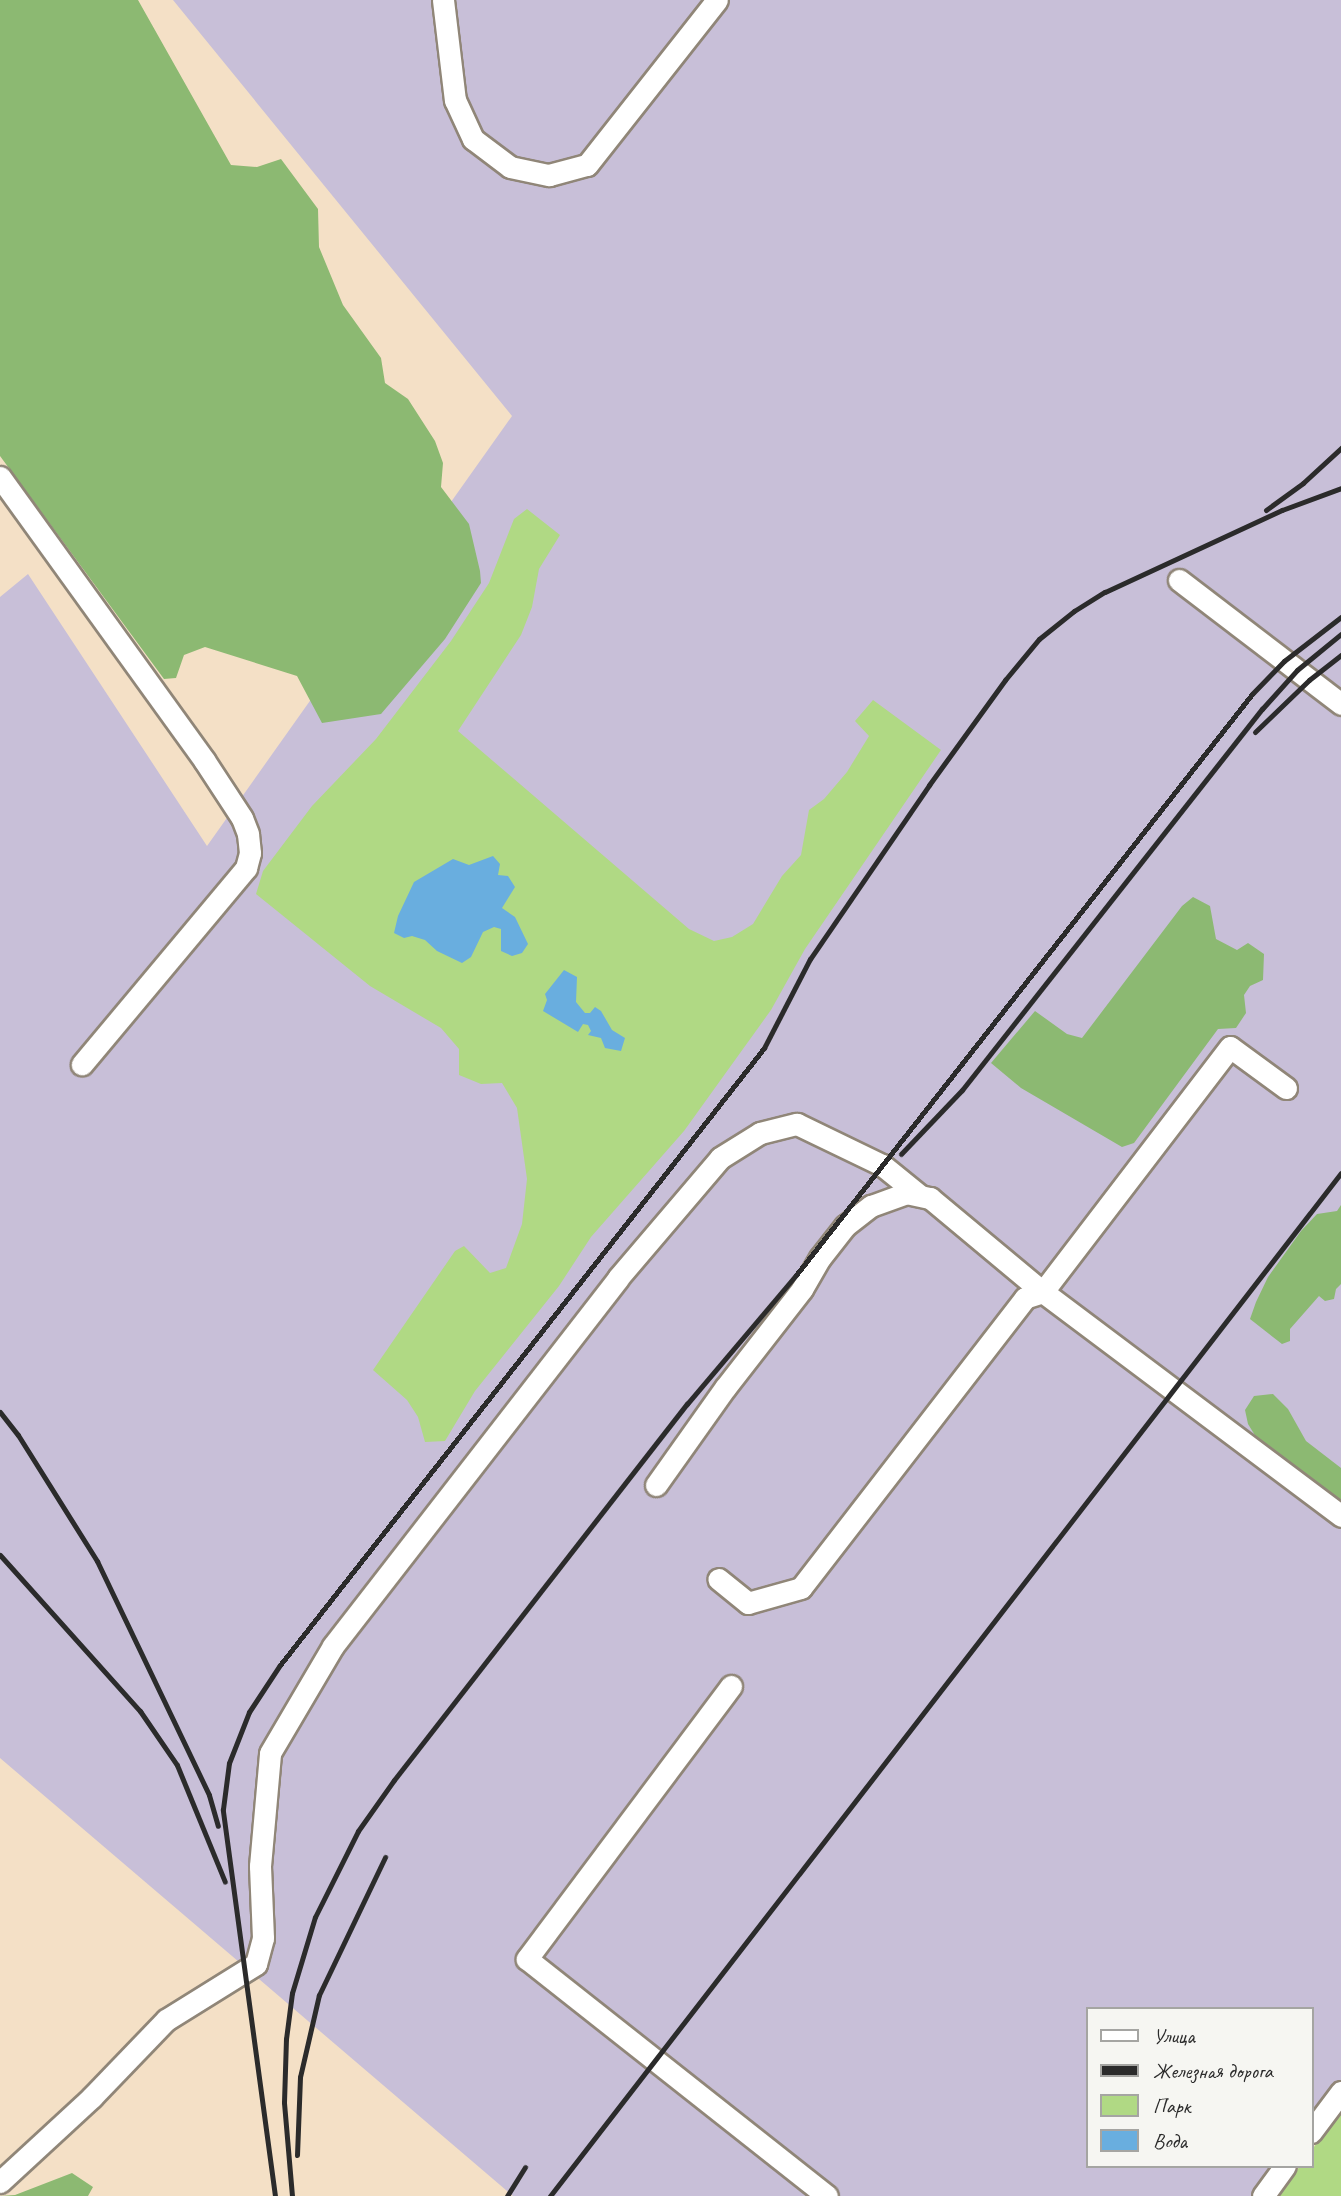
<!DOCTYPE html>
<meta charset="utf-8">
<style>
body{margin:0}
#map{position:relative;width:1341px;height:2196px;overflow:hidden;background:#f4e0c6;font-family:Caveat,sans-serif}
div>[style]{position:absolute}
.industrial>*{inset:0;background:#c8bfd8}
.green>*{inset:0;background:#b0d984}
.forest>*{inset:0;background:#8cb972}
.water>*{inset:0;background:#69aedf}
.roads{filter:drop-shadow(2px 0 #908678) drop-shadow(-2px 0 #908678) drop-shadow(0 2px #908678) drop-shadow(0 -2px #908678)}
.minor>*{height:21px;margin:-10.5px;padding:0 10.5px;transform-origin:10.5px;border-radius:10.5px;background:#fff}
.rail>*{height:5px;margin:-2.5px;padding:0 2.5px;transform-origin:2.5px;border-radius:2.5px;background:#2b2b2b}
span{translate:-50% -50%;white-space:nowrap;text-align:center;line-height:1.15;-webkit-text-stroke:5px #f6f6f2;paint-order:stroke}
.legend{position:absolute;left:1086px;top:2007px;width:228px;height:161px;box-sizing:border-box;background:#f6f6f2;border:2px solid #a5a5a2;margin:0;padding:9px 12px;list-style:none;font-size:21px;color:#2b2b2b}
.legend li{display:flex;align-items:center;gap:14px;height:35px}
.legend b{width:35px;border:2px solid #a5a5a2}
</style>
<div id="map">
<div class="industrial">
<i style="clip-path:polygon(173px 0,1341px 0,1341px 2099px,1311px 2138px,1311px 2009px,1087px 2009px,1087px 2166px,1290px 2166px,1268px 2196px,513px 2196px,0 1758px,0 597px,28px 574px,207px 846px,512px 416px)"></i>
</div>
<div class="green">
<i style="clip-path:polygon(527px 509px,560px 535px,539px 569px,532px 607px,521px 635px,458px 731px,689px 929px,714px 941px,732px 937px,753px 924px,782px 876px,801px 855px,809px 810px,824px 799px,847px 772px,869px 736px,855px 721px,873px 700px,941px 750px,805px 949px,771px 1010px,684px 1131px,591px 1237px,559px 1286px,475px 1391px,445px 1441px,425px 1442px,418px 1417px,407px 1400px,373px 1370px,455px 1251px,464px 1246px,490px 1273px,506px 1268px,522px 1224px,527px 1179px,517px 1108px,502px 1083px,481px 1084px,459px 1075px,459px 1049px,441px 1028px,370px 986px,256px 894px,263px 871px,312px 806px,376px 739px,451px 641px,489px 583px,514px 519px)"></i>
<i style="clip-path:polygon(1341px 2110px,1341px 2196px,1278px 2196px,1300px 2166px,1311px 2166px,1311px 2151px)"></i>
</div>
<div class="forest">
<i style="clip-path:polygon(0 0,138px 0,231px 165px,257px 167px,281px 159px,318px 209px,319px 247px,343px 305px,381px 358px,385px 383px,408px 399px,435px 441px,443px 463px,441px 487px,469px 524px,480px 571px,481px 583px,445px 639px,381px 714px,322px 723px,297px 676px,205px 647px,184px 655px,176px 678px,164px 679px,0 456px)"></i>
<i style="clip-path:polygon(1193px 897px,1210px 906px,1216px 939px,1237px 950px,1248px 943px,1264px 954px,1263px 980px,1250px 986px,1244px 995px,1246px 1013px,1236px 1028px,1218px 1029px,1134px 1143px,1122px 1147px,1021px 1088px,991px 1063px,1035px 1011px,1067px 1034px,1082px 1038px,1182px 906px)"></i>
<i style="clip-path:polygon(1341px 1205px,1341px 1284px,1336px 1289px,1334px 1299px,1325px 1301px,1319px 1296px,1290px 1329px,1290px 1341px,1282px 1344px,1250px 1319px,1256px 1302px,1268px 1277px,1301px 1231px,1317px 1214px,1337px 1211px)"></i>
<i style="clip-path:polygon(1273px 1394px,1288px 1409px,1306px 1441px,1341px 1468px,1341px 1506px,1264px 1450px,1248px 1424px,1245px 1410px,1254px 1396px)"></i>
<i style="clip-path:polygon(72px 2173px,93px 2187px,88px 2196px,0 2196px,15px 2195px)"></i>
</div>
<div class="water">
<i style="clip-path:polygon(493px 856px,500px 864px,498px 875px,508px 876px,515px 887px,502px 908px,515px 917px,528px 944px,522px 953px,512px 956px,501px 951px,501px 929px,494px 927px,483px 932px,471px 957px,462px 963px,437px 951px,425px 940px,412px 936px,404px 938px,394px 933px,398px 916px,414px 882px,453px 859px,469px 865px)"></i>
<i style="clip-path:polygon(564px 970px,577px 977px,576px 1002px,585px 1013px,590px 1013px,595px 1007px,601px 1011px,612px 1030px,625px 1038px,621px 1051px,605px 1048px,601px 1038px,588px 1035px,591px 1031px,588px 1025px,583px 1024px,578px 1032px,543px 1011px,547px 1000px,545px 994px)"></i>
</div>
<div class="roads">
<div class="minor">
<i style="left:443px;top:0;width:101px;rotate:83.2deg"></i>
<i style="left:455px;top:100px;width:43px;rotate:65.2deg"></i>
<i style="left:473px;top:139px;width:46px;rotate:37.1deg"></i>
<i style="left:510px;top:167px;width:40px;rotate:12deg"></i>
<i style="left:549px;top:175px;width:39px;rotate:-15deg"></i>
<i style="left:587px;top:165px;width:210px;rotate:-51.8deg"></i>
<i style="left:0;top:477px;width:349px;rotate:54.2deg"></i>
<i style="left:204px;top:760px;width:69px;rotate:56.8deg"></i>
<i style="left:242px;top:818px;width:17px;rotate:69deg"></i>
<i style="left:248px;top:834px;width:19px;rotate:84deg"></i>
<i style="left:250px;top:853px;width:16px;rotate:105deg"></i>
<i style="left:246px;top:868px;width:256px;rotate:129.9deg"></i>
<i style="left:1179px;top:580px;width:204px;rotate:37.4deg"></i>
<i style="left:1286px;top:1088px;width:69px;rotate:-143.8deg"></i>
<i style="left:1230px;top:1047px;width:308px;rotate:127.4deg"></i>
<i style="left:1043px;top:1292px;width:373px;rotate:36.9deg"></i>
<i style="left:656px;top:1485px;width:119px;rotate:-54.6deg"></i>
<i style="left:725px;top:1388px;width:125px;rotate:-52.1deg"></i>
<i style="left:802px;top:1289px;width:36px;rotate:-60deg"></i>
<i style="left:820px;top:1258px;width:41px;rotate:-52deg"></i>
<i style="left:845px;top:1226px;width:33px;rotate:-38deg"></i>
<i style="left:871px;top:1206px;width:37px;rotate:-20deg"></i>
<i style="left:906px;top:1193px;width:25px;rotate:12deg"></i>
<i style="left:930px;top:1198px;width:147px;rotate:39.8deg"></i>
<i style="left:1043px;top:1292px;width:19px;rotate:162deg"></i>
<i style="left:1025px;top:1298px;width:366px;rotate:127.7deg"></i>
<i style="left:801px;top:1588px;width:55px;rotate:164.2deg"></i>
<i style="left:748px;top:1603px;width:38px;rotate:-141deg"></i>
<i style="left:731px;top:1686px;width:341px;rotate:126.8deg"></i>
<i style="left:527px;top:1959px;width:382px;rotate:38.3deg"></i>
<i style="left:1311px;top:2132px;width:50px;rotate:-53.1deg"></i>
<i style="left:0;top:2182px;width:125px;rotate:-42.7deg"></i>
<i style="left:92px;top:2097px;width:107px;rotate:-46.1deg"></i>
<i style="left:166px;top:2020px;width:106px;rotate:-31.9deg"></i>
<i style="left:256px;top:1964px;width:27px;rotate:-75deg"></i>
<i style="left:263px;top:1938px;width:72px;rotate:-92.4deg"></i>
<i style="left:260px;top:1866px;width:113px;rotate:-84.9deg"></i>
<i style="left:270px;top:1753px;width:124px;rotate:-59.5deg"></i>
<i style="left:333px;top:1646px;width:465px;rotate:-52.2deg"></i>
<i style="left:618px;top:1278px;width:157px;rotate:-49.6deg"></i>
<i style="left:720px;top:1158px;width:47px;rotate:-32deg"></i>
<i style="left:760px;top:1133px;width:38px;rotate:-14deg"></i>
<i style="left:797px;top:1124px;width:94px;rotate:25.8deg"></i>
<i style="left:882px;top:1165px;width:48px;rotate:39deg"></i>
<i style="left:1263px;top:2196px;width:37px;rotate:-54deg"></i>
</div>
</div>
<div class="rail">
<i style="left:1266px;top:510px;width:46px;rotate:-36.1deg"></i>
<i style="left:1303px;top:483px;width:52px;rotate:-42.6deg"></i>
<i style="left:1255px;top:732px;width:75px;rotate:-43.9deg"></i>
<i style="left:1309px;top:680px;width:41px;rotate:-38deg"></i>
<i style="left:901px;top:1154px;width:88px;rotate:-46.4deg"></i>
<i style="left:962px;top:1090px;width:485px;rotate:-51.8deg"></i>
<i style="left:1262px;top:709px;width:52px;rotate:-48.1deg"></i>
<i style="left:1297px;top:670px;width:57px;rotate:-39.3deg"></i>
<i style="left:0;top:1412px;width:29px;rotate:52deg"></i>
<i style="left:18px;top:1435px;width:149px;rotate:57.9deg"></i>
<i style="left:97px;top:1561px;width:259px;rotate:64.4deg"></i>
<i style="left:209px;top:1795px;width:32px;rotate:74deg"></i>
<i style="left:0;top:1555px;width:210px;rotate:48.1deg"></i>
<i style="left:140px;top:1711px;width:65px;rotate:55.6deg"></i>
<i style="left:177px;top:1765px;width:126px;rotate:67.7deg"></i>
<i style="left:297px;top:2155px;width:78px;rotate:-87.8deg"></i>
<i style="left:300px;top:2077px;width:84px;rotate:-77deg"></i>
<i style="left:319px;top:1995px;width:153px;rotate:-64.4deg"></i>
<i style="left:275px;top:2196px;width:390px;rotate:-97.7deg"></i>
<i style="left:223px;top:1809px;width:46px;rotate:-82.6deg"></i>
<i style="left:229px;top:1763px;width:55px;rotate:-68.6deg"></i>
<i style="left:249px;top:1712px;width:56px;rotate:-56.6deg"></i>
<i style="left:280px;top:1665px;width:784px;rotate:-51.89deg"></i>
<i style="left:764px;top:1048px;width:100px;rotate:-62.7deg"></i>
<i style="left:810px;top:959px;width:211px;rotate:-55.6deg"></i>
<i style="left:929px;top:785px;width:130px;rotate:-54.1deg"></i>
<i style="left:1005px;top:680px;width:53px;rotate:-50.3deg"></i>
<i style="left:1039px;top:639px;width:45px;rotate:-38.7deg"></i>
<i style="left:1074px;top:611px;width:36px;rotate:-32deg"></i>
<i style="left:1105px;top:592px;width:195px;rotate:-24.9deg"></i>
<i style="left:1282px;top:510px;width:63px;rotate:-20.4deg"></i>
<i style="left:292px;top:2196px;width:94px;rotate:-94.9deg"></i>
<i style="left:284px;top:2102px;width:63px;rotate:-88.2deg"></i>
<i style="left:286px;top:2039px;width:46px;rotate:-82.6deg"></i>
<i style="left:292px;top:1993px;width:79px;rotate:-73.2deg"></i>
<i style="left:315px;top:1917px;width:96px;rotate:-63.4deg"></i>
<i style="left:358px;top:1831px;width:62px;rotate:-54.8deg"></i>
<i style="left:394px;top:1780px;width:477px;rotate:-52.1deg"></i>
<i style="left:687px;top:1404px;width:169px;rotate:-49.8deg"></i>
<i style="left:796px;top:1275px;width:739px;rotate:-51.87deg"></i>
<i style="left:1252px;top:694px;width:46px;rotate:-45.9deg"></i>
<i style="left:1284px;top:661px;width:72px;rotate:-37.7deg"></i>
<i style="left:507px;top:2196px;width:34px;rotate:-58deg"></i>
<i style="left:550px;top:2196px;width:1293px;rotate:-52.29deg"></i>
</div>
<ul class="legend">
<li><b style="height:9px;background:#fff"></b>Улица</li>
<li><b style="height:9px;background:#2b2b2b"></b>Железная дорога</li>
<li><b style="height:19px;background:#b0d984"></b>Парк</li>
<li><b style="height:19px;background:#69aedf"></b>Вода</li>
</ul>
</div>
